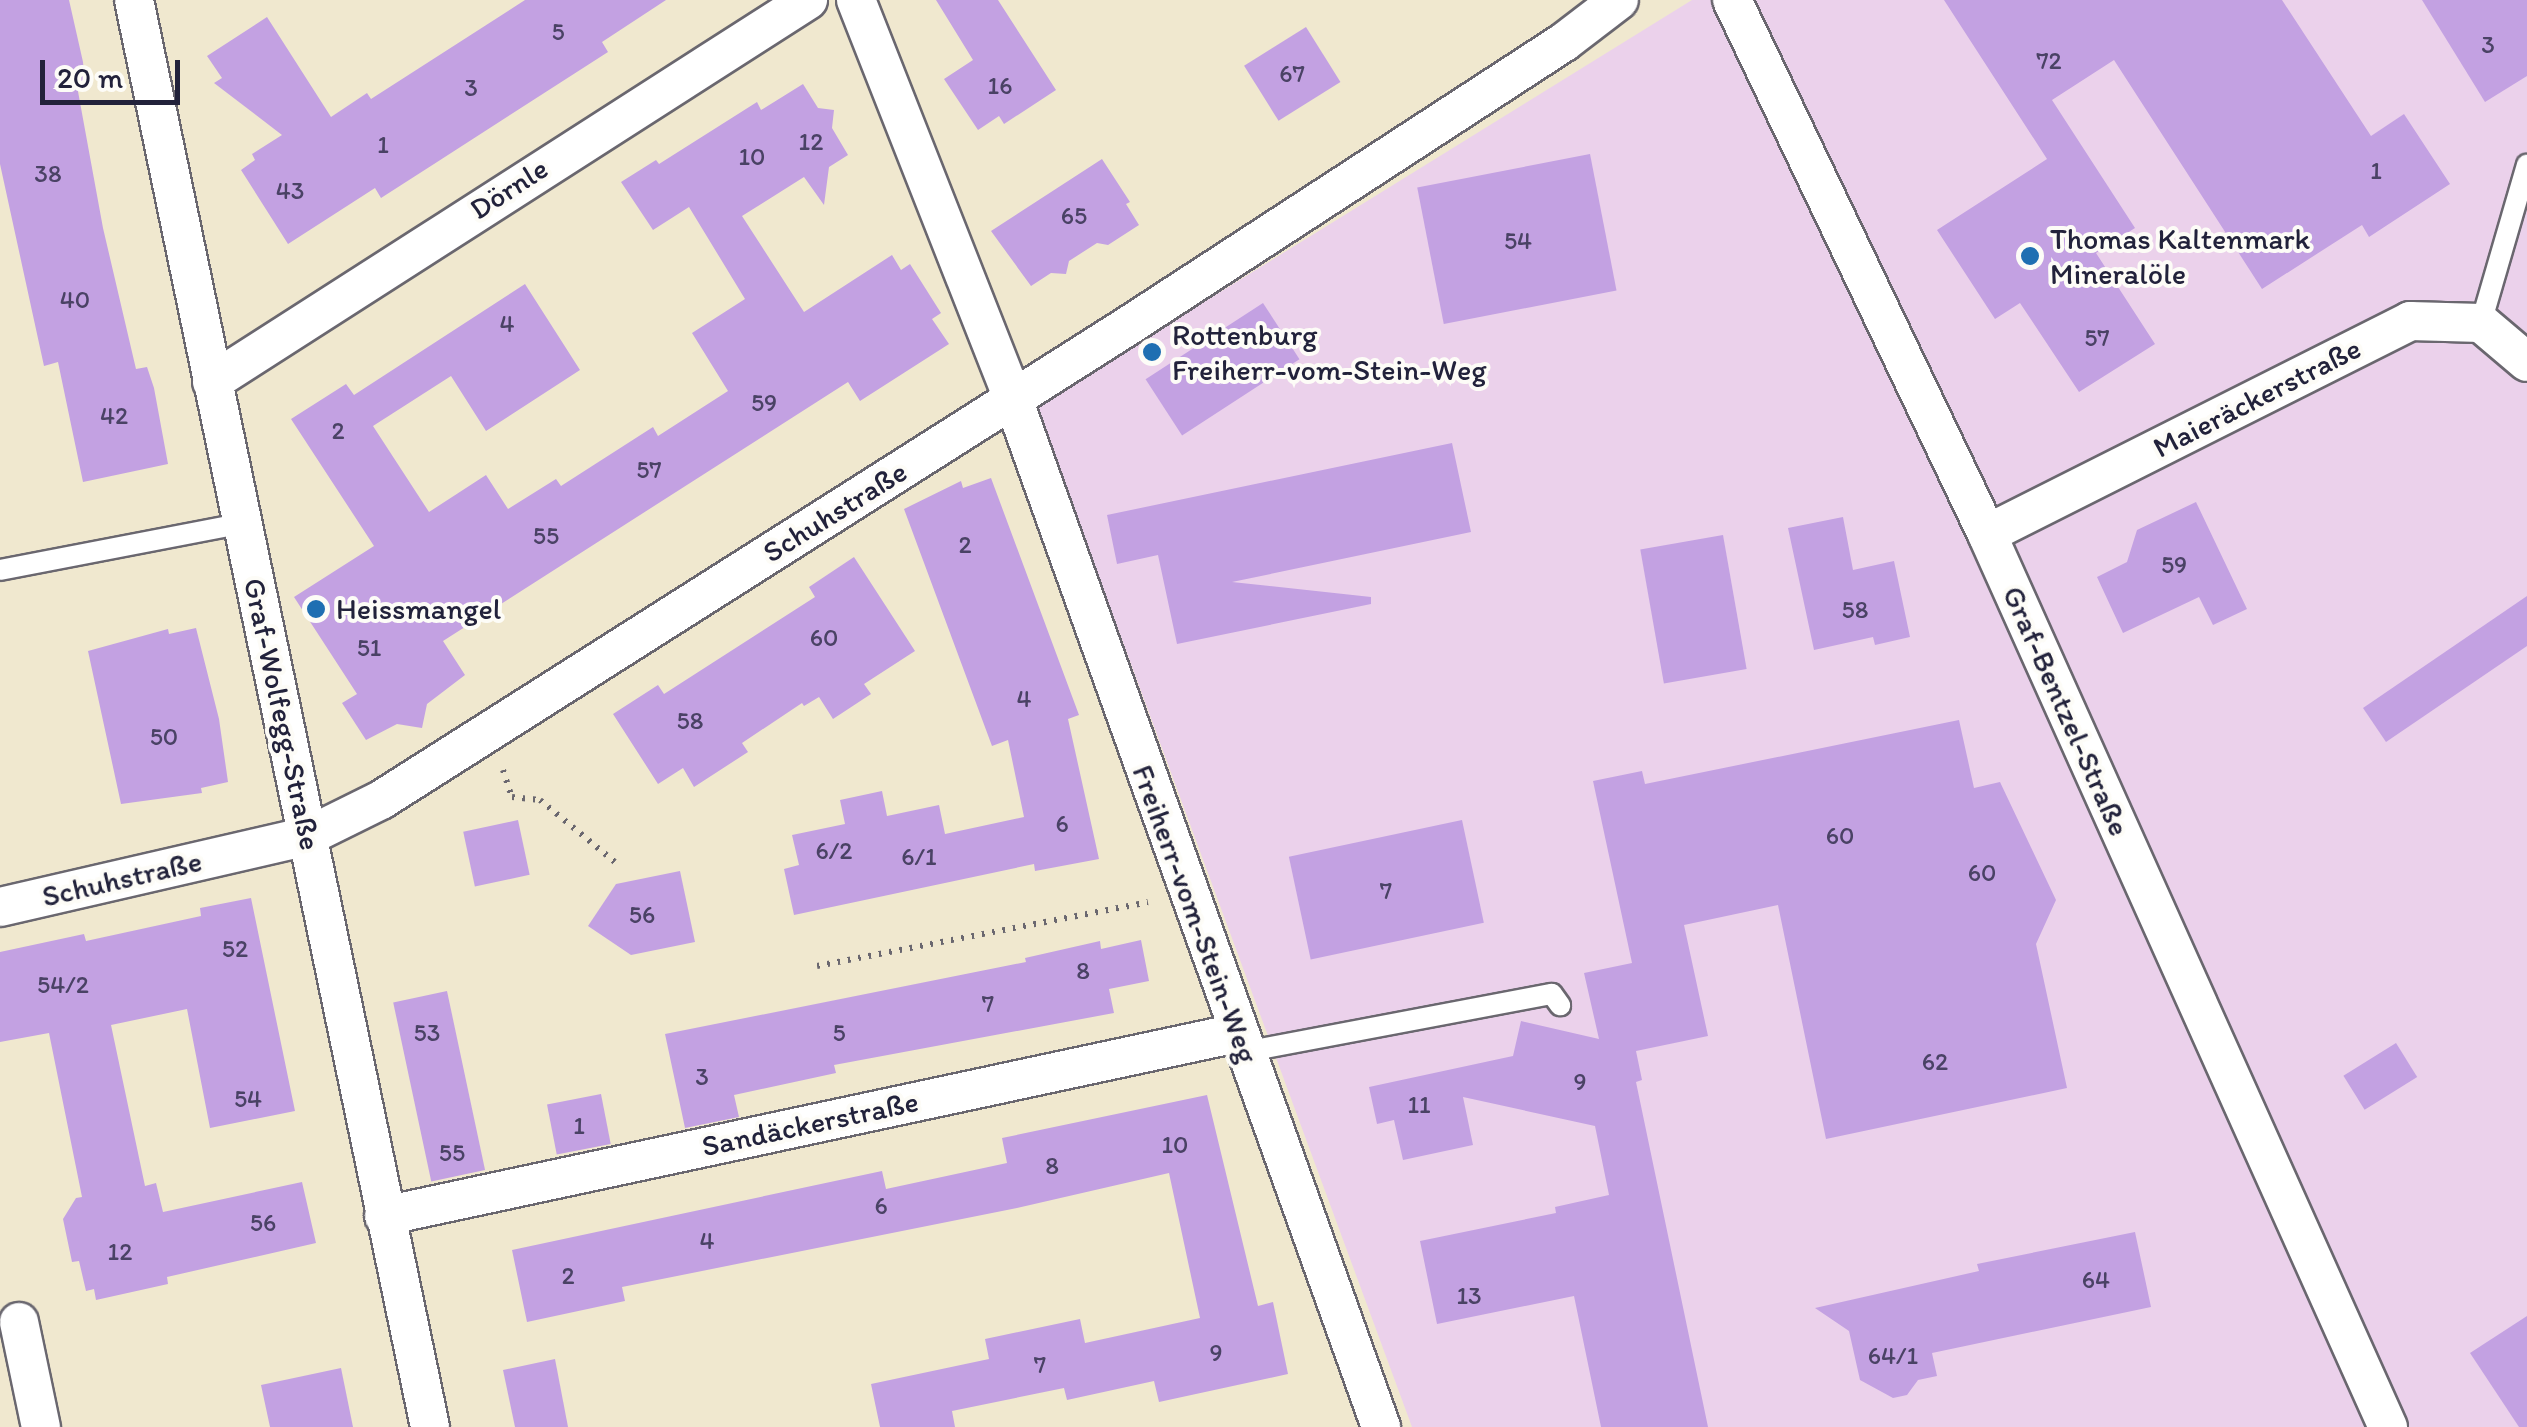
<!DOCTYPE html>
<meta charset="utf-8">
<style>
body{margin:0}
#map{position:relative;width:2527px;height:1427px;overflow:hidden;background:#f0e8cf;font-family:Itim,sans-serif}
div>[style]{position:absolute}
.built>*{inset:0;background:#ebd1eb}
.building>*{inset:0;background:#c3a1e2;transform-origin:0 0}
.path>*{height:6px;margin-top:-3px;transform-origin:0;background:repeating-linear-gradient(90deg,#6a676f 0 2.5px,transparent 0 10.5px)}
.roads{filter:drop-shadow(2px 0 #6a676f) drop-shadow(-2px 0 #6a676f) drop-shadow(0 2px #6a676f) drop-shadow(0 -2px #6a676f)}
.lane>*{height:20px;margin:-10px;padding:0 10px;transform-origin:10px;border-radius:10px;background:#fff}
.street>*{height:38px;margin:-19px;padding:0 19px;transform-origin:19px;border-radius:19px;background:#fff}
.dots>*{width:28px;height:28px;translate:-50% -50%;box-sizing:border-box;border:5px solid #fdfcf7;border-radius:50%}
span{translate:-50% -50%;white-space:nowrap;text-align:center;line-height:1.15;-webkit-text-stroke:8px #fdfcf7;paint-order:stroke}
.number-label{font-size:25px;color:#4a4265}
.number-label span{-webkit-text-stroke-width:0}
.street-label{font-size:30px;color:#22223b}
.poi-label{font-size:30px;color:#22223b}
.left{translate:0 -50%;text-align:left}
.scale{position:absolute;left:40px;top:60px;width:140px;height:45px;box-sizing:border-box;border:5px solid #22223b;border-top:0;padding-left:12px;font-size:30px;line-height:35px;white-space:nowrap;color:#22223b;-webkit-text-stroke:8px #fdfcf7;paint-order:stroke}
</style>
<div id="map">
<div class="built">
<i style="clip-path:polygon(1692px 0,2527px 0,2527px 1427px,1412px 1427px,1036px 406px)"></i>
</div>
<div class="building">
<i style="clip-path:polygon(0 0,69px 0,83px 62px,85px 85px,77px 86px,103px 228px,136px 369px,147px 367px,154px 388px,168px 464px,83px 482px,58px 362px,44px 366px,0 164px)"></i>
<i style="clip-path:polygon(525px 0,666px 0,602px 42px,608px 52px,434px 164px,381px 198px,375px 188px,288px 244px,241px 170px,255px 160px,252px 154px,282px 135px,214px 83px,222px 78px,207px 56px,267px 17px,331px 117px,367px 93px,371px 99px)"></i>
<i style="clip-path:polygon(936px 0,998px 0,1056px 90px,1004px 124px,999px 116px,978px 130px,944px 79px,973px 60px)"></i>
<i style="clip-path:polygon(1944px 0,2282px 0,2371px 136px,2404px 114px,2450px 184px,2369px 237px,2362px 225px,2262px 289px,2114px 60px,2052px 100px,2135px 228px,2096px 253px,2155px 344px,2079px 392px,2020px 303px,1995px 319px,1937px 230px,2047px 159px)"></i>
<i style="clip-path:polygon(2422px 0,2527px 0,2527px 76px,2485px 102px)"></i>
<i style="left:1306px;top:27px;width:65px;height:73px;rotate:58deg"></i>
<i style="clip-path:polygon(803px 84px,818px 108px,834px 110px,832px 128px,848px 155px,829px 167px,824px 205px,804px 177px,742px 216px,804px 312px,892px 255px,901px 270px,910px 264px,941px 313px,932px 319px,949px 344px,860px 401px,848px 382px,443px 641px,465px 675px,427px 704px,422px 728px,397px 724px,366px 740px,342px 703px,357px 694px,294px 597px,374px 546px,291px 419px,346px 384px,354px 395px,525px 284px,580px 370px,486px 431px,451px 376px,373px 426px,429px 512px,486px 475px,508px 509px,556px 479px,561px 486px,653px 427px,658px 436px,728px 391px,692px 333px,745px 299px,689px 207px,653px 230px,621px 182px,656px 160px,659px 164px,757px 102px,761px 110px)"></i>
<i style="left:1590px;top:154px;width:139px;height:176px;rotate:79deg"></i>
<i style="clip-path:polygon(1102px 159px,1130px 202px,1126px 204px,1139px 225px,1108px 245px,1097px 243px,1069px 261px,1066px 274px,1051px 273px,1031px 286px,991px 231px)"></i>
<i style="left:1263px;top:303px;width:67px;height:140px;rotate:57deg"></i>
<i style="clip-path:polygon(1452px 443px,1471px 532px,1232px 582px,1371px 597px,1371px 604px,1177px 644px,1158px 555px,1117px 564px,1107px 515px)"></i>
<i style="clip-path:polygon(991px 478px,1079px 715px,1068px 719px,1099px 859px,1035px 871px,1034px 864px,794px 915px,784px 869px,799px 865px,792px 835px,845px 824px,840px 800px,882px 791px,887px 816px,939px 805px,945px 834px,1024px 817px,1008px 740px,992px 746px,904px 509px,961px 481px,963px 488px)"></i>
<i style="clip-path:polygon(2196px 502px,2247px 609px,2213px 625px,2199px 597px,2123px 633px,2097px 577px,2127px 562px,2137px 530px)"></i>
<i style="clip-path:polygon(1843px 517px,1853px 570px,1894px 561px,1910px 637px,1875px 645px,1873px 637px,1814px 650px,1788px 528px)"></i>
<i style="left:1723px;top:535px;width:136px;height:84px;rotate:80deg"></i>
<i style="clip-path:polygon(854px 557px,915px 651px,864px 684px,871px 694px,833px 719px,819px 697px,804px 706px,802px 703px,742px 743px,748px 752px,694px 787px,683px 768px,658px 784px,613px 714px,658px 685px,664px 694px,815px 597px,809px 587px)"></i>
<i style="clip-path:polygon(2527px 596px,2527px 646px,2386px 742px,2363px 708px)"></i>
<i style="clip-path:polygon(196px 628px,219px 719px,228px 782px,201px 788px,202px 793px,121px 804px,88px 651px,168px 629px,169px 634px)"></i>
<i style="clip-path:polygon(1959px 720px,1974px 788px,2000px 782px,2056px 900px,2036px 944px,2067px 1088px,1826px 1139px,1778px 905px,1684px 925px,1708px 1036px,1636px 1051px,1642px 1080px,1636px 1082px,1708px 1427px,1601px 1427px,1574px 1296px,1437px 1324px,1420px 1241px,1556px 1213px,1555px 1207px,1609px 1195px,1595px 1126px,1463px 1097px,1473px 1145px,1403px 1160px,1394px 1120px,1377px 1124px,1369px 1087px,1513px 1056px,1521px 1021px,1599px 1039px,1584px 973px,1632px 963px,1593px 781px,1642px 771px,1645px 784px)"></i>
<i style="left:518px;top:820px;width:56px;height:56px;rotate:78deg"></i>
<i style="left:1462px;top:820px;width:105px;height:177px;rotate:78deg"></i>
<i style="clip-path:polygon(680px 871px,695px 942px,631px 955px,588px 926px,616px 884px)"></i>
<i style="clip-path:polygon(251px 898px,295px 1111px,210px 1128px,187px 1009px,111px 1025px,145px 1186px,156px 1183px,163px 1212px,302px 1182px,316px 1243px,167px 1277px,168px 1284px,96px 1300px,94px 1289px,86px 1291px,79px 1261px,72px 1262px,63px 1219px,76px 1198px,82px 1197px,49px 1033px,0 1042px,0 952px,84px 934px,86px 941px,201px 916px,200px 908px)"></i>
<i style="clip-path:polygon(1141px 940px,1149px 981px,1109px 989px,1114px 1013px,834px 1065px,836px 1073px,734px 1095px,739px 1117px,685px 1128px,665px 1034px,1026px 962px,1025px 958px,1100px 941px,1101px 949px)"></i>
<i style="left:447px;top:991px;width:183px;height:55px;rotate:78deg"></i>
<i style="left:2396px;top:1043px;width:40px;height:62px;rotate:58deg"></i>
<i style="left:601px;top:1094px;width:51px;height:55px;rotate:79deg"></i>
<i style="clip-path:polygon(1207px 1095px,1258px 1306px,1273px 1302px,1288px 1374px,1159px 1402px,1154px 1381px,1067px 1400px,1064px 1388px,952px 1411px,955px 1427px,880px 1427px,871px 1384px,989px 1359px,985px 1339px,1080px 1319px,1085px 1343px,1200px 1318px,1169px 1173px,1017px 1208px,622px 1287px,625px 1301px,527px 1322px,512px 1250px,882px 1171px,886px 1189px,1007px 1163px,1002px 1138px)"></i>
<i style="clip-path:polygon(2135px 1232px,2151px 1307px,1932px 1353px,1937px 1376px,1918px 1380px,1907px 1395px,1893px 1398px,1860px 1380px,1849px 1331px,1815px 1308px,1979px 1271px,1977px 1264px)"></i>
<i style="clip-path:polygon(2527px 1316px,2527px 1427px,2519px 1427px,2470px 1353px)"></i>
<i style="clip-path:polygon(555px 1359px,568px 1427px,515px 1427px,503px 1370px)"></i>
<i style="clip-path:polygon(341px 1368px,353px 1427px,270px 1427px,261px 1385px)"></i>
</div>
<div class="path">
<i style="left:503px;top:770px;width:28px;rotate:72deg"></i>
<i style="left:512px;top:797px;width:28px;rotate:6deg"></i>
<i style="left:540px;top:800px;width:97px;rotate:39.6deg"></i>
<i style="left:817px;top:966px;width:337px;rotate:-10.9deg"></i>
</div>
<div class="roads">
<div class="lane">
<i style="left:2481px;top:323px;width:165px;rotate:-73.8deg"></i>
<i style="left:0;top:570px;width:248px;rotate:-10.9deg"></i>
<i style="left:1244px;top:1052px;width:313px;rotate:-10.7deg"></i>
<i style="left:1552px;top:994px;width:14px;rotate:54deg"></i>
</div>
<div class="street">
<i style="left:134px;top:0;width:1457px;rotate:78.28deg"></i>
<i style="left:856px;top:0;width:429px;rotate:68.5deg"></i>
<i style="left:1013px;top:399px;width:1092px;rotate:70.3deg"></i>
<i style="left:1732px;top:0;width:592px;rotate:64.47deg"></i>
<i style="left:1987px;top:534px;width:979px;rotate:65.82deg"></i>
<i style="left:212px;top:382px;width:708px;rotate:-32.66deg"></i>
<i style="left:1987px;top:534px;width:474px;rotate:-26.7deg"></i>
<i style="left:2410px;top:321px;width:71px;rotate:1.6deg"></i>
<i style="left:2481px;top:323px;width:60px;rotate:40.3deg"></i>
<i style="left:0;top:907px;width:316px;rotate:-13deg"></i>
<i style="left:308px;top:836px;width:81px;rotate:-26.3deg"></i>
<i style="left:381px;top:800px;width:888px;rotate:-32.4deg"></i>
<i style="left:1131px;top:324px;width:517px;rotate:-33.07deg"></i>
<i style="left:1564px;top:42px;width:69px;rotate:-37.4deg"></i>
<i style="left:384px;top:1216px;width:872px;rotate:-12.11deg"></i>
<i style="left:19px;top:1322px;width:107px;rotate:78.2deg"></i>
</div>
</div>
<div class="dots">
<i style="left:2030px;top:256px;background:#1f6fb2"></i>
<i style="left:1152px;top:352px;background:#1f6fb2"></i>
<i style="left:316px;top:609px;background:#1f6fb2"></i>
</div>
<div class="number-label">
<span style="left:558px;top:31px">5</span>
<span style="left:2488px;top:44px">3</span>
<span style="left:2049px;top:60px">72</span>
<span style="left:1292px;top:73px">67</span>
<span style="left:1000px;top:85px">16</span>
<span style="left:471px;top:87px">3</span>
<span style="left:811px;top:141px">12</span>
<span style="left:383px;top:144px">1</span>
<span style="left:752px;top:156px">10</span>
<span style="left:2376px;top:170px">1</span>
<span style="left:48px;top:173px">38</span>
<span style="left:290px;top:190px">43</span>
<span style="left:1074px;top:215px">65</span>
<span style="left:1518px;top:240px">54</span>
<span style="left:75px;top:299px">40</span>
<span style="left:507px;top:323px">4</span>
<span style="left:2097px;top:337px">57</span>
<span style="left:764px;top:402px">59</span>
<span style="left:114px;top:415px">42</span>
<span style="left:338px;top:430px">2</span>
<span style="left:649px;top:469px">57</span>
<span style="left:546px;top:535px">55</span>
<span style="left:965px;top:544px">2</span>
<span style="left:2174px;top:564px">59</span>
<span style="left:1855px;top:609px">58</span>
<span style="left:824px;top:637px">60</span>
<span style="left:369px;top:647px">51</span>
<span style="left:1024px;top:698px">4</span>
<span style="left:690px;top:720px">58</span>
<span style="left:164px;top:736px">50</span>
<span style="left:1062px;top:823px">6</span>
<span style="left:1840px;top:835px">60</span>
<span style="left:834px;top:850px">6/2</span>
<span style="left:919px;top:856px">6/1</span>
<span style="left:1982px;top:872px">60</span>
<span style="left:1386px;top:890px">7</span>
<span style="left:642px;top:914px">56</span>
<span style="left:235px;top:948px">52</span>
<span style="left:1083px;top:970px">8</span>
<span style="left:63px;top:984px">54/2</span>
<span style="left:988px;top:1003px">7</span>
<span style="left:427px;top:1032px">53</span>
<span style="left:839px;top:1032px">5</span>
<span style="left:1935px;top:1061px">62</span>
<span style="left:702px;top:1076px">3</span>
<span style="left:1580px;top:1081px">9</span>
<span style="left:248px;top:1098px">54</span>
<span style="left:1419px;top:1104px">11</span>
<span style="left:579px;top:1125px">1</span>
<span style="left:1175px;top:1144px">10</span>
<span style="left:452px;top:1152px">55</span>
<span style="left:1052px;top:1165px">8</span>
<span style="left:881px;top:1205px">6</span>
<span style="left:263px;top:1222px">56</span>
<span style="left:707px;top:1240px">4</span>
<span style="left:120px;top:1251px">12</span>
<span style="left:568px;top:1275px">2</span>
<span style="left:2096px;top:1279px">64</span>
<span style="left:1469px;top:1295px">13</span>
<span style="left:1216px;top:1352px">9</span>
<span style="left:1893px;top:1355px">64/1</span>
<span style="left:1040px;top:1364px">7</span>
</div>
<div class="street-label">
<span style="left:509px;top:189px;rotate:-33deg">Dörnle</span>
<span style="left:2257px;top:398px;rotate:-27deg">Maieräckerstraße</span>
<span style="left:835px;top:512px;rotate:-32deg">Schuhstraße</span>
<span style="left:2066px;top:711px;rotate:66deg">Graf-Bentzel-Straße</span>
<span style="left:282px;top:714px;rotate:78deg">Graf-Wolfegg-Straße</span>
<span style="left:122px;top:879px;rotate:-13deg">Schuhstraße</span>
<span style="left:1195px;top:914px;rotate:70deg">Freiherr-vom-Stein-Weg</span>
<span style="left:810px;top:1124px;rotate:-12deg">Sandäckerstraße</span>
</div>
<div class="poi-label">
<span class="left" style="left:2050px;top:256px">Thomas Kaltenmark<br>Mineralöle</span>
<span class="left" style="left:1172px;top:352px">Rottenburg<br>Freiherr-vom-Stein-Weg</span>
<span class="left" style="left:336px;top:609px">Heissmangel</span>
</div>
<div class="scale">20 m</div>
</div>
